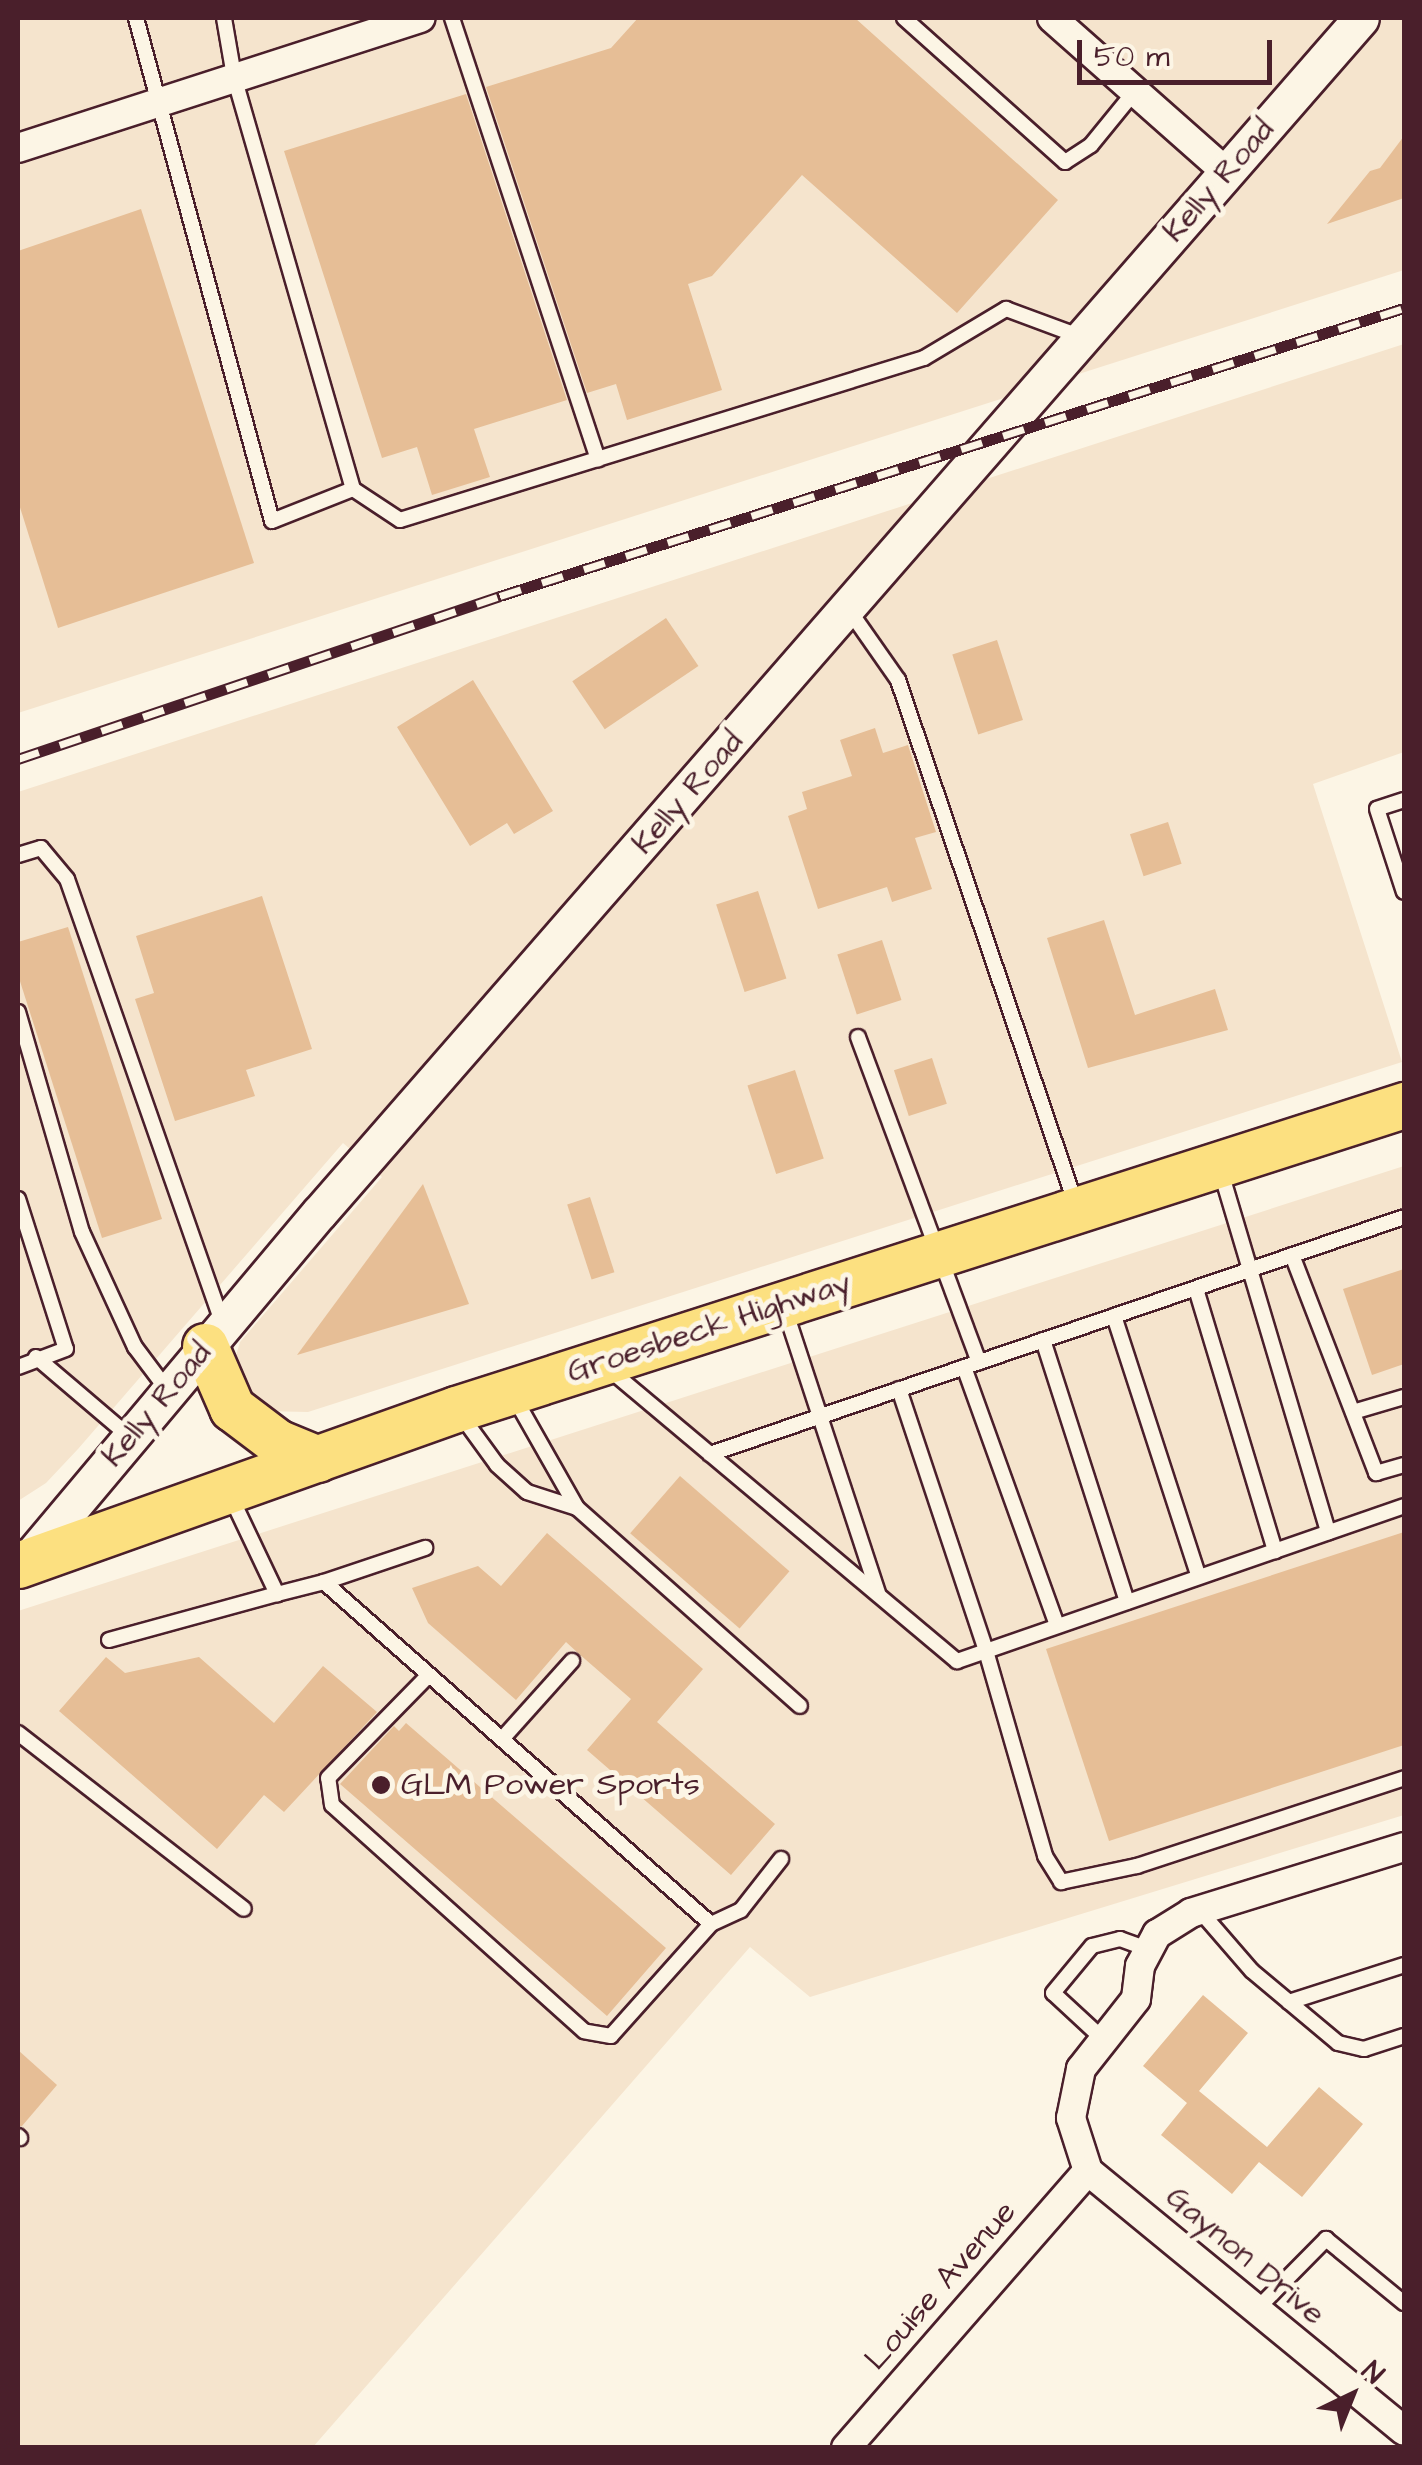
<!DOCTYPE html>
<style>
body{margin:0}
#map{position:relative;width:1422px;height:2465px;overflow:hidden;background:#fcf5e5;font-family:"Architects Daughter",sans-serif}
div>[style]{position:absolute}
.built>*{inset:0;background:#f5e4cd}
.building>*{inset:0;background:#e6be96;transform-origin:0 0}
.roads{filter:drop-shadow(2px 0 #4a1f2b) drop-shadow(-2px 0 #4a1f2b) drop-shadow(0 2px #4a1f2b) drop-shadow(0 -2px #4a1f2b)}
.service>*{height:14px;margin:-7px;padding:0 7px;transform-origin:7px;border-radius:7px;background:#fcf5e5}
.minor>*{height:28px;margin:-14px;padding:0 14px;transform-origin:14px;border-radius:14px;background:#fcf5e5}
.tertiary>*{height:35px;margin:-17.5px;padding:0 17.5px;transform-origin:17.5px;border-radius:17.5px;background:#fcf5e5}
.primary>*{height:45px;margin:-22.5px;padding:0 22.5px;transform-origin:22.5px;border-radius:22.5px;background:#fce080}
.rail>*{height:11px;margin-top:-5.5px;transform-origin:0;background:repeating-linear-gradient(90deg,#fcf5e5 0 22px,#4a1f2b 0 44px);box-sizing:border-box;border-block:2px solid #4a1f2b}
.dots>*{width:28px;height:28px;translate:-50% -50%;box-sizing:border-box;border:5px solid #fcf5e5;border-radius:50%}
span{translate:-50% -50%;white-space:nowrap;text-align:center;line-height:1.15;-webkit-text-stroke:10px #fcf5e5;paint-order:stroke}
.street-label{font-size:32px;color:#4a1f2b}
.poi-label{font-size:32px;color:#4a1f2b}
.left{translate:0 -50%;text-align:left}
.frame{position:absolute;inset:0;border:20px solid #4a1f2b;pointer-events:none}
.north{position:absolute;left:1302px;top:2345px;width:100px;height:100px;-webkit-text-stroke:8px #fcf5e5;paint-order:stroke;rotate:43deg;font-size:28px;font-weight:700;line-height:40px;text-align:center;color:#4a1f2b}
.north::after{content:'';display:block;margin:auto;width:35px;height:45px;background:#4a1f2b;clip-path:polygon(50% 0,100% 100%,50% 72%,0 100%)}
.scale{position:absolute;left:1077px;top:40px;width:195px;height:45px;box-sizing:border-box;border:5px solid #4a1f2b;border-top:0;padding-left:12px;font-size:30px;line-height:35px;white-space:nowrap;color:#4a1f2b;-webkit-text-stroke:8px #fcf5e5;paint-order:stroke}
</style>
<div id="map">
<div class="built">
<i style="clip-path:polygon(18px 18px,1404px 18px,1404px 270px,18px 713px)"></i>
<i style="clip-path:polygon(1404px 344px,1404px 752px,1313px 784px,1402px 1062px,308px 1412px,263px 1411px,247px 1400px,234px 1362px,240px 1342px,382px 1177px,343px 1143px,78px 1449px,46px 1483px,18px 1501px,18px 792px)"></i>
<i style="clip-path:polygon(1404px 1166px,1404px 1815px,810px 1997px,750px 1947px,313px 2447px,18px 2448px,18px 1611px)"></i>
</div>
<div class="building">
<i style="clip-path:polygon(638px 18px,855px 18px,1058px 200px,957px 313px,802px 175px,712px 276px,688px 284px,722px 390px,627px 420px,616px 384px,587px 393px,486px 87px,611px 48px)"></i>
<i style="clip-path:polygon(466px 94px,567px 400px,474px 429px,490px 477px,432px 495px,417px 447px,382px 458px,284px 151px)"></i>
<i style="clip-path:polygon(1404px 136px,1404px 198px,1327px 224px,1370px 171px,1380px 168px)"></i>
<i style="clip-path:polygon(141px 209px,254px 563px,58px 628px,18px 501px,18px 251px)"></i>
<i style="left:666px;top:618px;width:58px;height:113px;rotate:56deg"></i>
<i style="left:997px;top:640px;width:84px;height:47px;rotate:72deg"></i>
<i style="clip-path:polygon(473px 680px,553px 811px,514px 834px,507px 823px,470px 846px,397px 727px)"></i>
<i style="clip-path:polygon(875px 728px,883px 753px,908px 745px,936px 832px,915px 838px,932px 889px,892px 902px,887px 887px,818px 909px,788px 816px,807px 809px,802px 792px,852px 776px,840px 740px)"></i>
<i style="left:1168px;top:822px;width:44px;height:40px;rotate:72deg"></i>
<i style="left:758px;top:891px;width:92px;height:44px;rotate:72deg"></i>
<i style="clip-path:polygon(262px 896px,312px 1049px,246px 1070px,255px 1096px,175px 1121px,135px 999px,154px 993px,136px 936px)"></i>
<i style="clip-path:polygon(1104px 920px,1135px 1015px,1215px 989px,1228px 1030px,1088px 1068px,1047px 938px)"></i>
<i style="clip-path:polygon(68px 927px,162px 1219px,102px 1238px,18px 975px,18px 942px)"></i>
<i style="left:882px;top:940px;width:63px;height:47px;rotate:72deg"></i>
<i style="left:932px;top:1058px;width:48px;height:40px;rotate:72deg"></i>
<i style="left:795px;top:1070px;width:93px;height:50px;rotate:72deg"></i>
<i style="clip-path:polygon(423px 1184px,469px 1304px,297px 1355px)"></i>
<i style="left:590px;top:1197px;width:79px;height:24px;rotate:72deg"></i>
<i style="clip-path:polygon(1404px 1269px,1404px 1364px,1372px 1375px,1343px 1289px)"></i>
<i style="left:680px;top:1476px;width:145px;height:76px;rotate:41deg"></i>
<i style="clip-path:polygon(1404px 1532px,1404px 1745px,1109px 1841px,1046px 1649px)"></i>
<i style="clip-path:polygon(547px 1533px,703px 1669px,657px 1722px,775px 1824px,731px 1875px,587px 1750px,631px 1699px,578px 1653px,566px 1642px,516px 1700px,428px 1623px,412px 1588px,478px 1566px,501px 1586px)"></i>
<i style="clip-path:polygon(106px 1657px,125px 1673px,199px 1657px,274px 1723px,323px 1666px,377px 1712px,284px 1812px,264px 1795px,217px 1849px,59px 1711px)"></i>
<i style="clip-path:polygon(406px 1723px,666px 1948px,607px 2016px,340px 1784px,394px 1726px,399px 1731px)"></i>
<i style="clip-path:polygon(1203px 1995px,1248px 2033px,1199px 2091px,1267px 2147px,1319px 2087px,1363px 2124px,1302px 2197px,1259px 2162px,1232px 2194px,1161px 2135px,1187px 2103px,1143px 2066px)"></i>
<i style="clip-path:polygon(18px 2050px,57px 2085px,22px 2126px,18px 2126px)"></i>
</div>
<div class="roads">
<div class="service">
<i style="left:136px;top:18px;width:521px;rotate:74.87deg"></i>
<i style="left:272px;top:521px;width:87px;rotate:-21.6deg"></i>
<i style="left:353px;top:489px;width:430px;rotate:-106.1deg"></i>
<i style="left:234px;top:76px;width:59px;rotate:-99.8deg"></i>
<i style="left:452px;top:18px;width:465px;rotate:71.7deg"></i>
<i style="left:904px;top:18px;width:216px;rotate:41.8deg"></i>
<i style="left:1065px;top:162px;width:31px;rotate:-33deg"></i>
<i style="left:1091px;top:145px;width:70px;rotate:-50.8deg"></i>
<i style="left:353px;top:489px;width:56px;rotate:33.4deg"></i>
<i style="left:400px;top:520px;width:548px;rotate:-17.18deg"></i>
<i style="left:924px;top:358px;width:96px;rotate:-30.9deg"></i>
<i style="left:1006px;top:309px;width:78px;rotate:20.3deg"></i>
<i style="left:849px;top:610px;width:85px;rotate:55deg"></i>
<i style="left:898px;top:680px;width:554px;rotate:71.27deg"></i>
<i style="left:1404px;top:800px;width:28px;rotate:162deg"></i>
<i style="left:1377px;top:809px;width:87px;rotate:72deg"></i>
<i style="left:18px;top:855px;width:24px;rotate:-17deg"></i>
<i style="left:41px;top:848px;width:40px;rotate:50deg"></i>
<i style="left:67px;top:879px;width:469px;rotate:70.7deg"></i>
<i style="left:18px;top:1012px;width:229px;rotate:73.8deg"></i>
<i style="left:82px;top:1232px;width:127px;rotate:65.3deg"></i>
<i style="left:135px;top:1347px;width:55px;rotate:53.1deg"></i>
<i style="left:858px;top:1037px;width:347px;rotate:69.6deg"></i>
<i style="left:1220px;top:1169px;width:379px;rotate:73.4deg"></i>
<i style="left:18px;top:1199px;width:157px;rotate:72.3deg"></i>
<i style="left:66px;top:1349px;width:51px;rotate:159.4deg"></i>
<i style="left:1292px;top:1255px;width:234px;rotate:68.9deg"></i>
<i style="left:1376px;top:1473px;width:29px;rotate:-16deg"></i>
<i style="left:1196px;top:1289px;width:274px;rotate:73.2deg"></i>
<i style="left:785px;top:1310px;width:298px;rotate:71.8deg"></i>
<i style="left:1114px;top:1316px;width:274px;rotate:72deg"></i>
<i style="left:1043px;top:1340px;width:275px;rotate:72.2deg"></i>
<i style="left:36px;top:1357px;width:123px;rotate:40.4deg"></i>
<i style="left:964px;top:1367px;width:275px;rotate:70.2deg"></i>
<i style="left:610px;top:1370px;width:453px;rotate:40deg"></i>
<i style="left:957px;top:1661px;width:473px;rotate:-19.1deg"></i>
<i style="left:899px;top:1389px;width:276px;rotate:71.6deg"></i>
<i style="left:986px;top:1651px;width:213px;rotate:73.9deg"></i>
<i style="left:1045px;top:1856px;width:31px;rotate:58deg"></i>
<i style="left:1061px;top:1882px;width:78px;rotate:-11.9deg"></i>
<i style="left:1137px;top:1866px;width:281px;rotate:-18.2deg"></i>
<i style="left:1353px;top:1412px;width:53px;rotate:-16.4deg"></i>
<i style="left:460px;top:1414px;width:63px;rotate:54deg"></i>
<i style="left:497px;top:1465px;width:40px;rotate:42deg"></i>
<i style="left:527px;top:1492px;width:52px;rotate:17.7deg"></i>
<i style="left:577px;top:1508px;width:125px;rotate:-119.6deg"></i>
<i style="left:710px;top:1454px;width:733px;rotate:-18.85deg"></i>
<i style="left:230px;top:1495px;width:110px;rotate:64.6deg"></i>
<i style="left:277px;top:1594px;width:49px;rotate:-14.3deg"></i>
<i style="left:324px;top:1582px;width:516px;rotate:41.47deg"></i>
<i style="left:711px;top:1924px;width:150px;rotate:131.8deg"></i>
<i style="left:611px;top:2036px;width:27px;rotate:-170deg"></i>
<i style="left:584px;top:2031px;width:338px;rotate:-138.1deg"></i>
<i style="left:332px;top:1805px;width:27px;rotate:-98deg"></i>
<i style="left:328px;top:1778px;width:141px;rotate:-45.6deg"></i>
<i style="left:577px;top:1508px;width:298px;rotate:41.6deg"></i>
<i style="left:324px;top:1582px;width:107px;rotate:-18.6deg"></i>
<i style="left:109px;top:1640px;width:174px;rotate:-15.3deg"></i>
<i style="left:18px;top:1733px;width:286px;rotate:37.9deg"></i>
<i style="left:502px;top:1739px;width:105px;rotate:-48.1deg"></i>
<i style="left:1200px;top:1911px;width:79px;rotate:49.1deg"></i>
<i style="left:1252px;top:1971px;width:112px;rotate:39.9deg"></i>
<i style="left:1338px;top:2043px;width:27px;rotate:13deg"></i>
<i style="left:1364px;top:2049px;width:42px;rotate:-18deg"></i>
<i style="left:711px;top:1924px;width:33px;rotate:-25deg"></i>
<i style="left:741px;top:1910px;width:65px;rotate:-51.9deg"></i>
<i style="left:1289px;top:2002px;width:121px;rotate:-17.8deg"></i>
<i style="left:1104px;top:2040px;width:69px;rotate:-137.3deg"></i>
<i style="left:1053px;top:1993px;width:61px;rotate:-50.3deg"></i>
<i style="left:1092px;top:1946px;width:29px;rotate:-14deg"></i>
<i style="left:1120px;top:1939px;width:29px;rotate:20deg"></i>
<i style="left:18px;top:2136px;width:3px;rotate:45deg"></i>
<i style="left:1256px;top:2310px;width:100px;rotate:-45.4deg"></i>
<i style="left:1326px;top:2239px;width:101px;rotate:39.4deg"></i>
</div>
<div class="minor">
<i style="left:1052px;top:18px;width:232px;rotate:41.5deg"></i>
<i style="left:18px;top:148px;width:423px;rotate:-17.9deg"></i>
<i style="left:1404px;top:1847px;width:223px;rotate:162.8deg"></i>
<i style="left:1191px;top:1913px;width:40px;rotate:148deg"></i>
<i style="left:1157px;top:1934px;width:36px;rotate:118deg"></i>
<i style="left:1140px;top:1966px;width:33px;rotate:97deg"></i>
<i style="left:1136px;top:1999px;width:89px;rotate:128.2deg"></i>
<i style="left:1081px;top:2069px;width:50px;rotate:101.5deg"></i>
<i style="left:1071px;top:2118px;width:56px;rotate:72.2deg"></i>
<i style="left:1088px;top:2171px;width:409px;rotate:39.4deg"></i>
<i style="left:846px;top:2448px;width:368px;rotate:-48.9deg"></i>
</div>
<div class="tertiary">
<i style="left:25px;top:1563px;width:457px;rotate:-50deg"></i>
<i style="left:319px;top:1213px;width:1585px;rotate:-48.91deg"></i>
</div>
<div class="primary">
<i style="left:205px;top:1346px;width:68px;rotate:66.5deg"></i>
<i style="left:232px;top:1408px;width:56px;rotate:37.1deg"></i>
<i style="left:277px;top:1442px;width:44px;rotate:22.5deg"></i>
<i style="left:18px;top:1565px;width:465px;rotate:-19.6deg"></i>
<i style="left:456px;top:1409px;width:996px;rotate:-17.78deg"></i>
</div>
</div>
<div class="rail">
<i style="left:18px;top:759px;width:509px;rotate:-18.68deg"></i>
<i style="left:500px;top:596px;width:949px;rotate:-17.67deg"></i>
</div>
<div class="dots">
<i style="left:381px;top:1785px;background:#4a1f2b"></i>
</div>
<div class="street-label">
<span style="left:1219px;top:181px;rotate:-49deg">Kelly Road</span>
<span style="left:688px;top:793px;rotate:-49deg">Kelly Road</span>
<span style="left:709px;top:1328px;rotate:-18deg">Groesbeck Highway</span>
<span style="left:157px;top:1405px;rotate:-50deg">Kelly Road</span>
<span style="left:1245px;top:2256px;rotate:40deg">Gaynon Drive</span>
<span style="left:941px;top:2286px;rotate:-49deg">Louise Avenue</span>
</div>
<div class="poi-label">
<span class="left" style="left:401px;top:1785px">GLM Power Sports</span>
</div>
<div class="frame"></div>
<div class="north">N</div>
<div class="scale">50 m</div>
</div>
